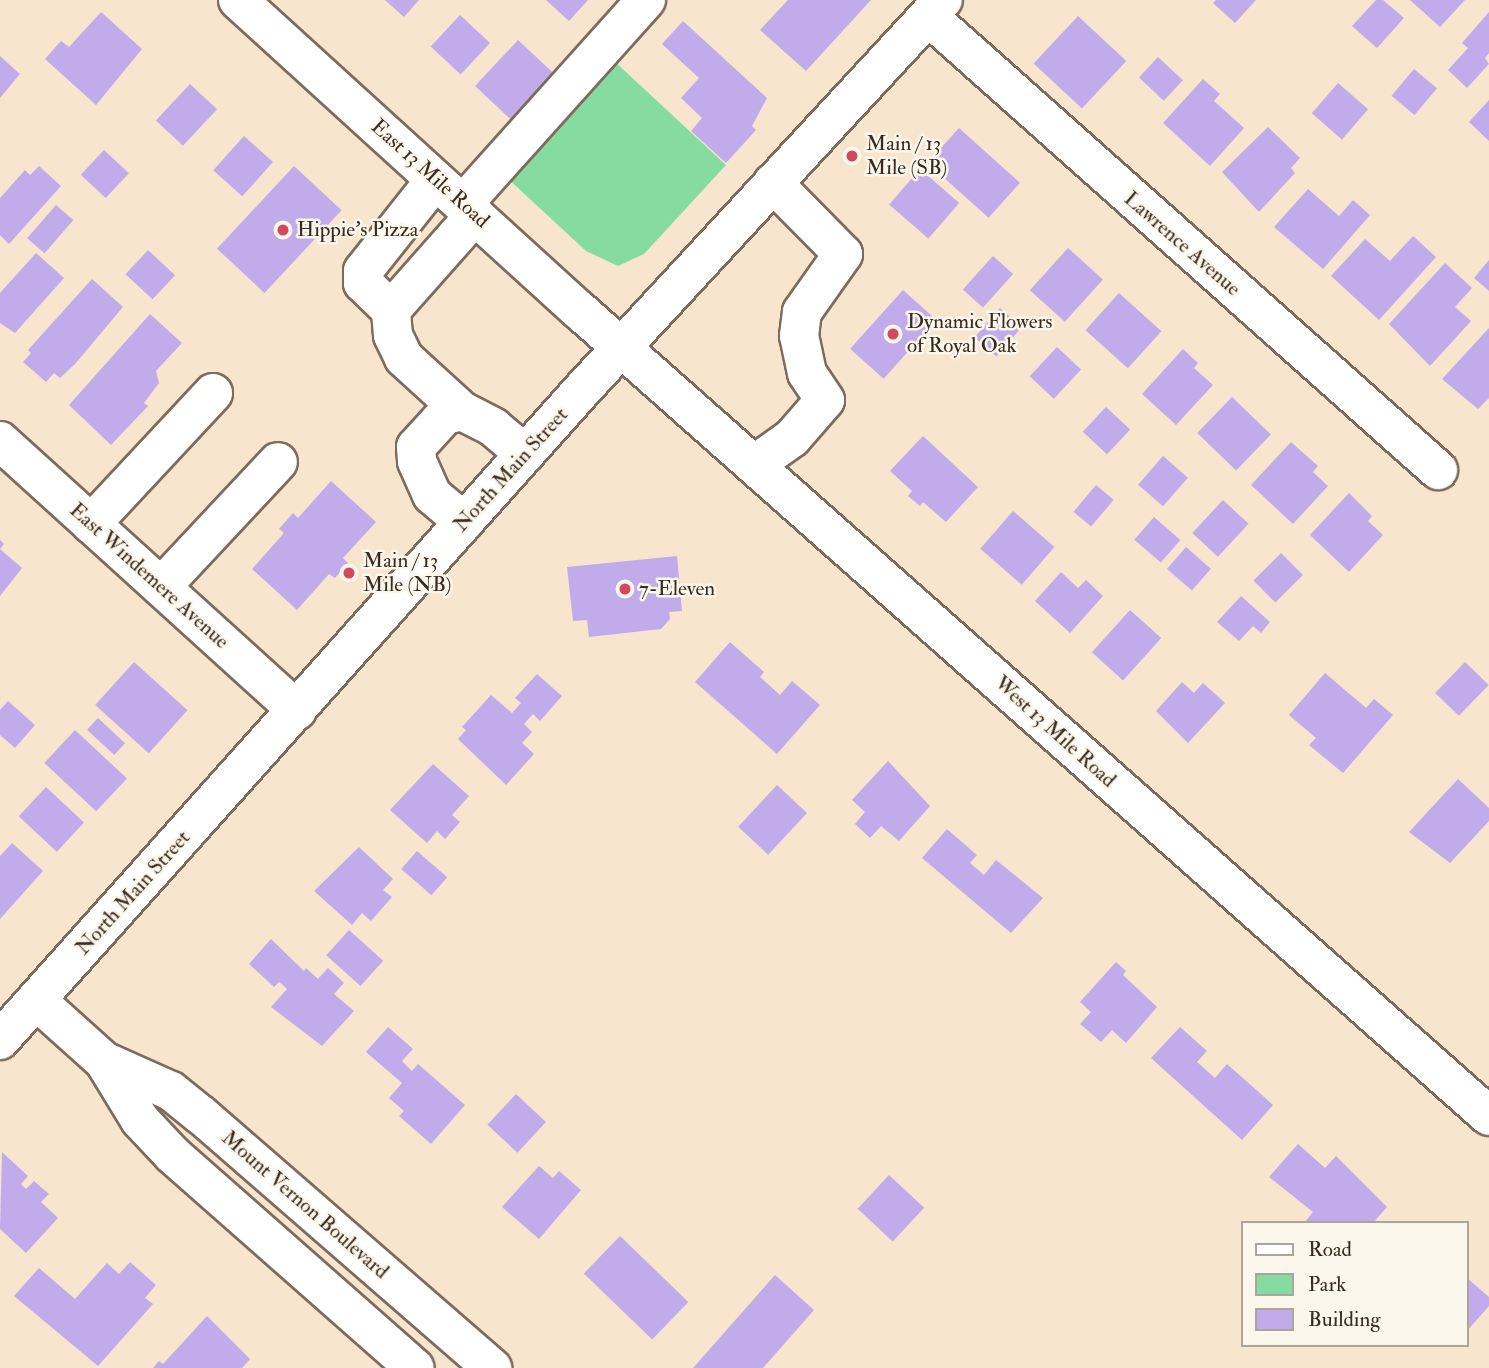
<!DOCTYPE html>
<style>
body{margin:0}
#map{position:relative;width:1489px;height:1368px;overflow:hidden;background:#f7e5ce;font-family:"IM FELL Double Pica",serif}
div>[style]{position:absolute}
.green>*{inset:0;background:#86dca0}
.building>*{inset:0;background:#c1abeb;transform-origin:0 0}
.roads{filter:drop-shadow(2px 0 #7d6b5c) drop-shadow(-2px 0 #7d6b5c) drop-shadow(0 2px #7d6b5c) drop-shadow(0 -2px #7d6b5c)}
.minor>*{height:38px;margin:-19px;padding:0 19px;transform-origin:19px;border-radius:19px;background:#fff}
.major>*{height:38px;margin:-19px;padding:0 19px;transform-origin:19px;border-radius:19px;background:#fff}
.dots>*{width:19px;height:19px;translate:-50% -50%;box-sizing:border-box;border:4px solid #fbf7ec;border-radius:50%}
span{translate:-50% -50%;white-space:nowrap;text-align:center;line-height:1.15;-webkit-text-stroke:5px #fbf7ec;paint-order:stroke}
.poi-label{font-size:21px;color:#3b2a1e}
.left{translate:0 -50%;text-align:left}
.street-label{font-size:21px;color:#3b2a1e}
.legend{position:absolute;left:1241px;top:1221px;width:228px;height:126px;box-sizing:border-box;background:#fbf7ec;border:2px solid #aea59a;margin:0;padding:9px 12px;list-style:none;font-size:21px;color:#3b2a1e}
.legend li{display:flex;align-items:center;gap:14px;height:35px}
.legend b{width:35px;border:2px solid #aea59a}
</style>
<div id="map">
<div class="green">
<i style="clip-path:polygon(613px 60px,726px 165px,644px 254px,618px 266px,586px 251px,506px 177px)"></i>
</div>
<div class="building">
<i style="clip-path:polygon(385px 0,419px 0,404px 17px)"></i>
<i style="clip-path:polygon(546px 0,588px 0,569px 21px)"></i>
<i style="clip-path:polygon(788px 0,871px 0,806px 71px,760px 30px)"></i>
<i style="clip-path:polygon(1216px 0,1256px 0,1235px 23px,1213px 3px)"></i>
<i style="clip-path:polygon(1376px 0,1383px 0,1404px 18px,1377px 48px,1352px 26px)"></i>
<i style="clip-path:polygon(1410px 0,1465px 0,1440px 27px)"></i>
<i style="clip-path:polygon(101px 12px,142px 49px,96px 105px,45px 59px,61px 41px,69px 47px)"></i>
<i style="clip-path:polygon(1489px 12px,1489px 53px,1485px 58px,1489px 64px,1467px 88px,1448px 70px,1468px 48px,1462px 43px)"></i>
<i style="left:460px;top:15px;width:41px;height:43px;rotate:43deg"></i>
<i style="left:1078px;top:16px;width:66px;height:65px;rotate:43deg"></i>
<i style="clip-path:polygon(683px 21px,767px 98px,752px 126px,756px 130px,726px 163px,691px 131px,702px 118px,681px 98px,699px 78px,662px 44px)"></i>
<i style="left:518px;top:40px;width:56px;height:63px;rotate:43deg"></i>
<i style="clip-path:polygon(0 56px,20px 74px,0 98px)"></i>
<i style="left:1158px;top:57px;width:34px;height:28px;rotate:43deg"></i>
<i style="left:1414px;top:69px;width:30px;height:35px;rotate:40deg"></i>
<i style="clip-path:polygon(1203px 79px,1220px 94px,1214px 101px,1244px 128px,1210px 166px,1163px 123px)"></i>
<i style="left:1338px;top:83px;width:40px;height:40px;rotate:41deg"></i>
<i style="left:190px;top:84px;width:37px;height:50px;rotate:43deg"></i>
<i style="clip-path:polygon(1489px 100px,1489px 141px,1469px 122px)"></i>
<i style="clip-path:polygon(1268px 127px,1300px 158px,1291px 168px,1295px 173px,1259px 212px,1222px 172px)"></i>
<i style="left:959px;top:128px;width:82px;height:47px;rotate:42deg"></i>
<i style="left:244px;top:136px;width:39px;height:46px;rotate:42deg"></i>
<i style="left:104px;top:150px;width:34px;height:34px;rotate:43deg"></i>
<i style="clip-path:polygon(39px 166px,61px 186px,9px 244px,0 235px,0 198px,25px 170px,30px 175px)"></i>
<i style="left:294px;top:166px;width:65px;height:113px;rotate:43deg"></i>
<i style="left:920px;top:169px;width:52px;height:47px;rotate:41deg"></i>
<i style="clip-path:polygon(1308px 189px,1339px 216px,1353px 200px,1370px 215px,1323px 269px,1274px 227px)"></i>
<i style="left:56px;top:205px;width:23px;height:44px;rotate:41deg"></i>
<i style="clip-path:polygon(1413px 236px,1436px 257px,1379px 320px,1331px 276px,1365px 239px,1390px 261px)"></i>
<i style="left:1068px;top:248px;width:47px;height:57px;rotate:42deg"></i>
<i style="left:148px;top:250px;width:37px;height:33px;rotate:43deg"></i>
<i style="clip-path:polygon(36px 253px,64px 278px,15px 333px,0 323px,0 293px)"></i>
<i style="left:993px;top:256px;width:27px;height:45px;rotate:42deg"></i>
<i style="clip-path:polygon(1489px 260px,1489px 291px,1474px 278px)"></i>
<i style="clip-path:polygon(1445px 263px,1472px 288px,1455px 307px,1471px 321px,1430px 366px,1389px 324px)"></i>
<i style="clip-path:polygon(92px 279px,123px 307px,75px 364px,60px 378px,54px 373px,46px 382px,23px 362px,31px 353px,28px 350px)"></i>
<i style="left:903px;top:290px;width:45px;height:79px;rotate:42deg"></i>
<i style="left:1119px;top:293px;width:57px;height:50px;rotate:42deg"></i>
<i style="left:1000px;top:308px;width:29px;height:39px;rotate:41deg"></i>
<i style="clip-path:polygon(150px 314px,182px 343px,156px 371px,159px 383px,144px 403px,148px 406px,111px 445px,69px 405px)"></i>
<i style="clip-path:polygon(1489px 328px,1489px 398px,1478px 409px,1442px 379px)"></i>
<i style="left:1057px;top:347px;width:33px;height:40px;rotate:43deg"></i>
<i style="clip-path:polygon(1183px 349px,1198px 363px,1194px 368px,1213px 385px,1176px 425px,1142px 394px)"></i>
<i style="left:1232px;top:397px;width:54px;height:50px;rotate:44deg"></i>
<i style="left:1106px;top:407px;width:33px;height:34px;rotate:43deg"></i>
<i style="clip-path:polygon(923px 436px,978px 487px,946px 522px,923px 502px,920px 506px,908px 496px,912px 491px,890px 471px)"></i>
<i style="clip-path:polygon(1291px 442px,1318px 466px,1313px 472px,1328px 486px,1293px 524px,1251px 485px)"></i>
<i style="left:1163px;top:456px;width:33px;height:38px;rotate:41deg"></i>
<i style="clip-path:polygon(331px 481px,376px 522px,343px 558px,348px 563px,335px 578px,329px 574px,297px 610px,252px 569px,284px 533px,279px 529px,293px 513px,298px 518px)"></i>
<i style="left:1096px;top:485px;width:23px;height:35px;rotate:40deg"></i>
<i style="clip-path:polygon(1349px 493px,1372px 516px,1368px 521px,1383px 535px,1349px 572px,1310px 535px)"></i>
<i style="left:1223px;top:500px;width:35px;height:45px;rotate:43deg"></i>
<i style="left:1013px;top:511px;width:55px;height:50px;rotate:41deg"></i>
<i style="left:1154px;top:517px;width:35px;height:30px;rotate:41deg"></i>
<i style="clip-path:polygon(0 540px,4px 544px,0 549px,22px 568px,0 596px)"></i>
<i style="left:1186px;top:547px;width:33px;height:29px;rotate:41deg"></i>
<i style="left:1281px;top:553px;width:31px;height:39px;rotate:45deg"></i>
<i style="clip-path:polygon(677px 556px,682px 611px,669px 612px,670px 619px,661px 629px,589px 637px,587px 620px,573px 621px,567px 567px)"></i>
<i style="clip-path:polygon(1061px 572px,1078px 588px,1086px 580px,1103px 596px,1070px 633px,1035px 601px)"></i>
<i style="clip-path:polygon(1241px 596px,1270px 622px,1261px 633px,1253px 626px,1239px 641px,1217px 622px)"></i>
<i style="left:1130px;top:610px;width:42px;height:57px;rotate:42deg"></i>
<i style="clip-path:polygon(730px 642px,764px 672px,760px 677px,780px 695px,792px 681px,820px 705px,777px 754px,695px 682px)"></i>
<i style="left:134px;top:662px;width:72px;height:58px;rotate:42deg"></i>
<i style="left:1465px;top:662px;width:33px;height:43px;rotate:44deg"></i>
<i style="clip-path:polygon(1325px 673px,1366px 708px,1374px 699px,1393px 715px,1343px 773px,1309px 745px,1316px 738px,1289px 715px)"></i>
<i style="clip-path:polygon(537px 674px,562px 696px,540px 721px,533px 714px,524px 724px,532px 732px,522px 743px,534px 754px,506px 785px,458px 739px,466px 730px,462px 727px,491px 695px,512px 713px,521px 703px,515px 698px)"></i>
<i style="clip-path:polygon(1182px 682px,1194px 693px,1203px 683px,1225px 703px,1188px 743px,1156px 711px)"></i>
<i style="clip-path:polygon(8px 701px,35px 725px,15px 748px,0 735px,0 710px)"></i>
<i style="left:98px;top:718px;width:37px;height:16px;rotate:43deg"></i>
<i style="left:75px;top:730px;width:71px;height:45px;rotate:43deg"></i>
<i style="clip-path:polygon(888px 761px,930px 806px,899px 841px,881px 826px,870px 838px,855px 824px,865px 812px,852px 800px)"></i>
<i style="clip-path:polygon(433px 764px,469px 796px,452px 815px,460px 822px,445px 839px,437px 831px,427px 843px,390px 810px)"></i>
<i style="clip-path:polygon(1458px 779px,1489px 808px,1489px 821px,1450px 863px,1409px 832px)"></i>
<i style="left:777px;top:785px;width:41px;height:57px;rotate:43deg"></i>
<i style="left:46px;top:787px;width:52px;height:40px;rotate:43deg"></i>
<i style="clip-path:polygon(947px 829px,977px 855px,970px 863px,984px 875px,996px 860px,1043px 898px,1011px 933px,922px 858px)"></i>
<i style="clip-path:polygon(12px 843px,43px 871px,0 919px,0 856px)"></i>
<i style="clip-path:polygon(359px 847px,393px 879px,383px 890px,392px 897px,371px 921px,362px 913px,352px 925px,314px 891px)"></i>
<i style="left:417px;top:851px;width:40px;height:24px;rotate:41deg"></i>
<i style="left:349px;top:930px;width:46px;height:34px;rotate:42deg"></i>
<i style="clip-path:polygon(271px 939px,304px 971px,306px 968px,318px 979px,328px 968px,344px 983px,334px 994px,354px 1011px,322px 1046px,271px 1007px,287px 989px,279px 982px,274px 987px,249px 964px)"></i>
<i style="clip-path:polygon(1116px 962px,1126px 971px,1123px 975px,1157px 1007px,1126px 1043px,1112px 1030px,1101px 1042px,1080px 1024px,1091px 1012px,1080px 1002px)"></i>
<i style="clip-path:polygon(388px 1027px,413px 1049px,402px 1061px,412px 1071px,418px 1064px,465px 1105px,431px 1144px,399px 1116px,404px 1111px,389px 1098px,402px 1083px,366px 1052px)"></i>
<i style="clip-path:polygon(1180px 1027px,1207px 1051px,1197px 1062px,1215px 1078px,1227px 1064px,1273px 1105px,1242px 1140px,1151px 1058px)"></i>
<i style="left:516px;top:1094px;width:41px;height:42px;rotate:43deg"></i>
<i style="clip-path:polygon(1298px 1144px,1325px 1168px,1336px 1156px,1387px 1207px,1373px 1223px,1304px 1223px,1313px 1212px,1269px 1177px)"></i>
<i style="clip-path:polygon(2px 1152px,28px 1176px,21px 1184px,26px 1189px,34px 1181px,49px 1194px,41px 1202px,58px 1218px,26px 1253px,0 1229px)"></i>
<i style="clip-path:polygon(539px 1166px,553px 1178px,559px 1171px,581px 1190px,539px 1239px,502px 1207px)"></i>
<i style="left:889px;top:1175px;width:48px;height:46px;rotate:43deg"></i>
<i style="left:620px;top:1236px;width:95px;height:52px;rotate:44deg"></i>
<i style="clip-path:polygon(130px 1262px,156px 1285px,145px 1298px,153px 1304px,98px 1366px,14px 1296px,39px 1268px,75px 1299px,107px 1263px,119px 1274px)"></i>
<i style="clip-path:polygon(775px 1275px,814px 1310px,763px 1368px,693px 1368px)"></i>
<i style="clip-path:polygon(1466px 1277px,1489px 1297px,1489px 1306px,1466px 1332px)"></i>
<i style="clip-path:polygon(207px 1316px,250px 1359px,242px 1368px,153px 1368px,159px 1361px,163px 1364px)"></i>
</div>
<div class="roads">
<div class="minor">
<i style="left:928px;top:16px;width:683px;rotate:41.68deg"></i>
<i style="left:463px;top:204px;width:274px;rotate:-48.1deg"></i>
<i style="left:391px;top:310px;width:39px;rotate:-136deg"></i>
<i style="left:363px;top:283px;width:12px;rotate:-90deg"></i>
<i style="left:363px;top:271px;width:116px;rotate:-51.6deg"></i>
<i style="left:462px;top:411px;width:79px;rotate:-137.6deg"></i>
<i style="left:404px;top:358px;width:25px;rotate:-116deg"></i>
<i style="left:393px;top:335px;width:25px;rotate:-95deg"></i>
<i style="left:391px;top:310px;width:127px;rotate:-48.5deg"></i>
<i style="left:0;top:441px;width:401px;rotate:42.2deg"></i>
<i style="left:754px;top:465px;width:47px;rotate:-35.4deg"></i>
<i style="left:792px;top:438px;width:50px;rotate:-49deg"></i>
<i style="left:825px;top:400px;width:32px;rotate:-124deg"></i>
<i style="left:807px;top:373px;width:38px;rotate:-102deg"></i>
<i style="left:799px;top:336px;width:24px;rotate:-83deg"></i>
<i style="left:802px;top:312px;width:71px;rotate:-54.7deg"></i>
<i style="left:843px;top:254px;width:100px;rotate:-134.6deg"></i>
<i style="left:464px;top:522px;width:42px;rotate:-139.8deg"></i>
<i style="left:432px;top:495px;width:37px;rotate:-114deg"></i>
<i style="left:417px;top:461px;width:14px;rotate:-94deg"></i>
<i style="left:416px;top:447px;width:43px;rotate:-47.8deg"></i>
<i style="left:445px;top:415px;width:17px;rotate:-13deg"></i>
<i style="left:462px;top:411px;width:35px;rotate:27deg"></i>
<i style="left:493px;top:427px;width:42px;rotate:40.2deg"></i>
<i style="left:91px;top:524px;width:179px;rotate:-47deg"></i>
<i style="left:161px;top:587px;width:171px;rotate:-46.9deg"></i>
<i style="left:36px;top:1000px;width:91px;rotate:41.9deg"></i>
<i style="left:104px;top:1061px;width:69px;rotate:58.6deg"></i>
<i style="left:140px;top:1120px;width:48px;rotate:46.7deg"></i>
<i style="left:173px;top:1155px;width:322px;rotate:41.4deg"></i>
<i style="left:104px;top:1061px;width:73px;rotate:24.1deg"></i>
<i style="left:171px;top:1091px;width:38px;rotate:39deg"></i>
<i style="left:201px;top:1115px;width:386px;rotate:41deg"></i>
</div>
<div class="major">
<i style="left:238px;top:0;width:462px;rotate:42.3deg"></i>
<i style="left:580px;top:311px;width:1214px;rotate:41.53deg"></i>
<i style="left:0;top:1040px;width:872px;rotate:-48.16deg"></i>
<i style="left:582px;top:390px;width:531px;rotate:-47.21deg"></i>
</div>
</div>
<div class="dots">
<i style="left:852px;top:156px;background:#d1495b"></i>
<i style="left:283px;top:230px;background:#d1495b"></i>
<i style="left:893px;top:334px;background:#d1495b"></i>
<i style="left:349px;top:573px;background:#d1495b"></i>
<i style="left:625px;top:589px;background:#d1495b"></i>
</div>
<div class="poi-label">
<span class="left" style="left:866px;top:156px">Main / 13<br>Mile (SB)</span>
<span class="left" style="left:297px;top:230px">Hippie's Pizza</span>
<span class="left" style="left:907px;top:334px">Dynamic Flowers<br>of Royal Oak</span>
<span class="left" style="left:363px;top:573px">Main / 13<br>Mile (NB)</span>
<span class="left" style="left:639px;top:589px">7-Eleven</span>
</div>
<div class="street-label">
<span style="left:430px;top:174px;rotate:42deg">East 13 Mile Road</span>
<span style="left:1182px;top:244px;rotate:41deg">Lawrence Avenue</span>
<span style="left:511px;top:470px;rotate:-48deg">North Main Street</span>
<span style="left:149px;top:576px;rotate:42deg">East Windemere Avenue</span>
<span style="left:1055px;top:732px;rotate:42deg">West 13 Mile Road</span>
<span style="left:133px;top:893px;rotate:-48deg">North Main Street</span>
<span style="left:305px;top:1205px;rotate:41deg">Mount Vernon Boulevard</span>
</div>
<ul class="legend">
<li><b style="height:9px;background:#fff"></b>Road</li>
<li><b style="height:19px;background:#86dca0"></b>Park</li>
<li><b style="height:19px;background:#c1abeb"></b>Building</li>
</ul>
</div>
